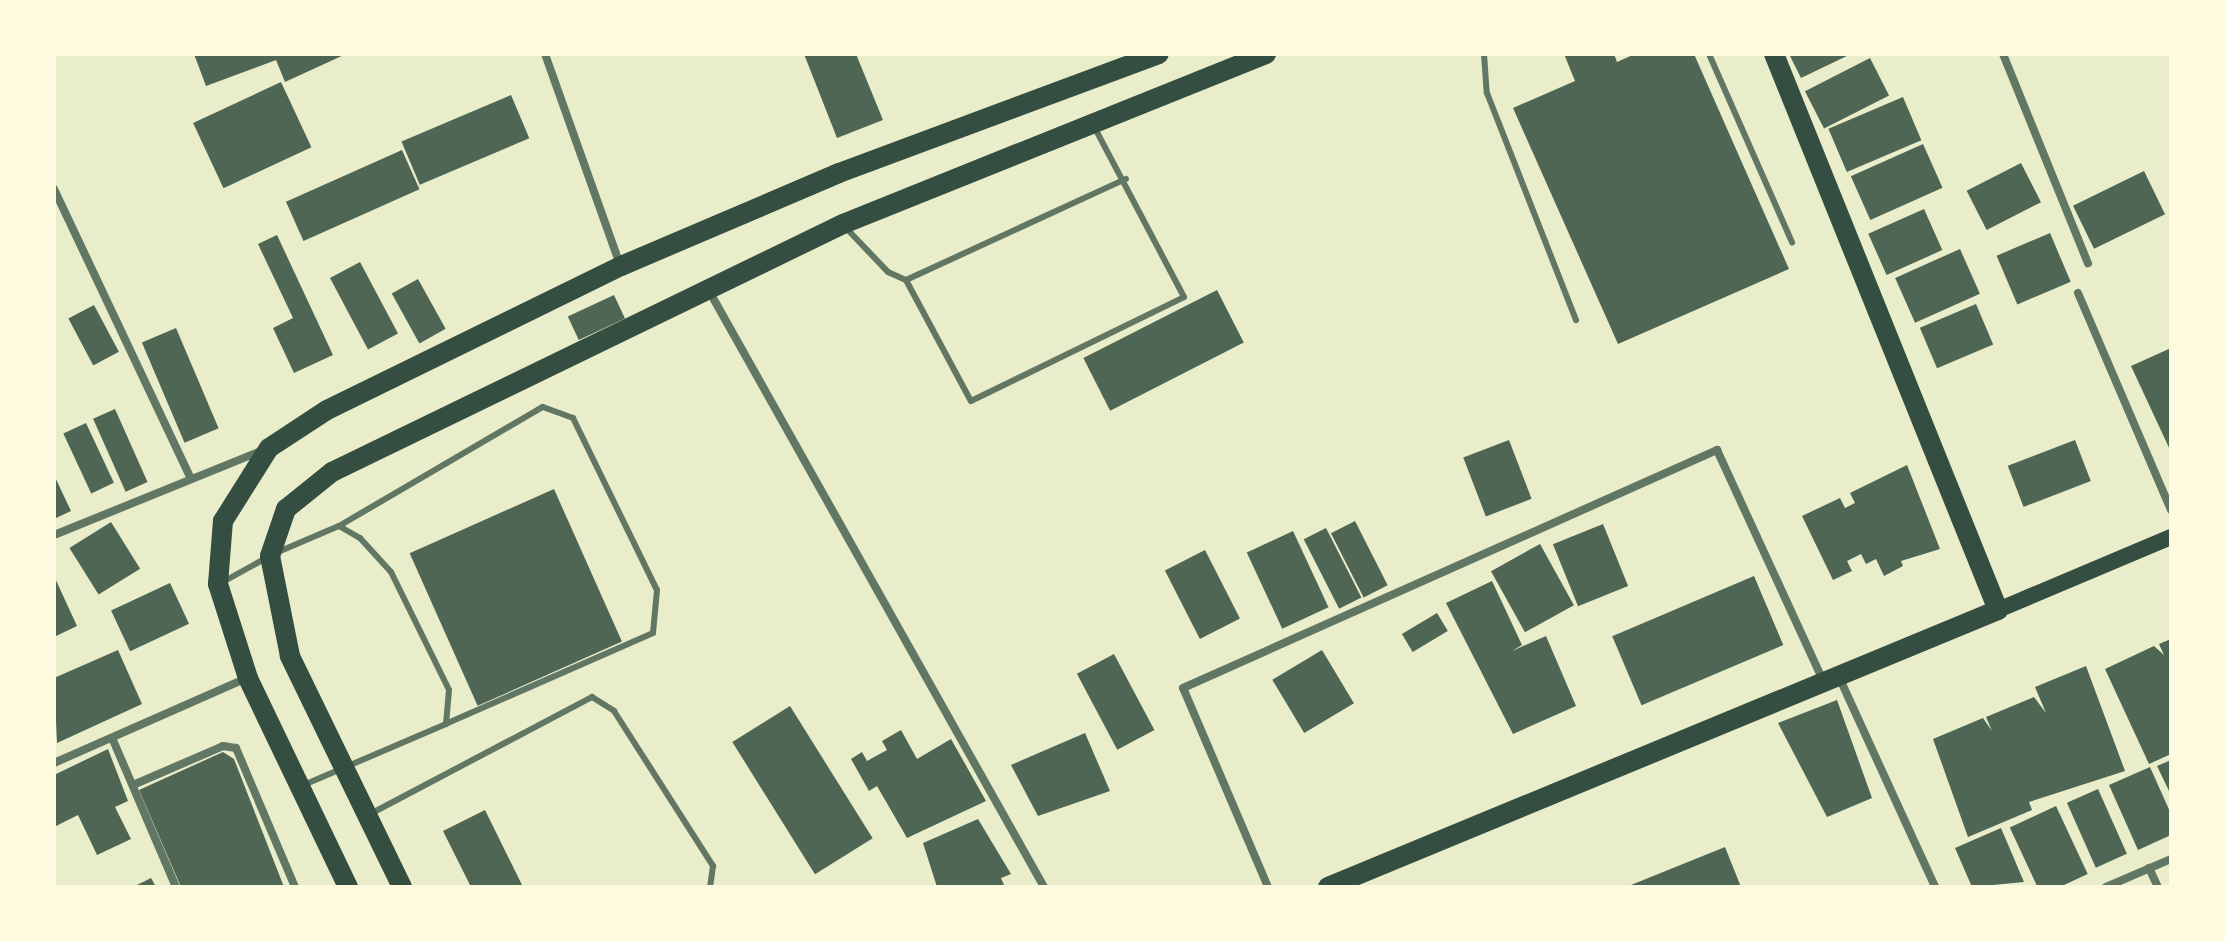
<!DOCTYPE html>
<style>
body{margin:0}
#map{position:relative;width:2225px;height:941px;overflow:hidden;background:#e9edc9;font-family:Karla,sans-serif}
div>[style]{position:absolute}
.building>*{inset:0;background:#4f6655;transform-origin:0 0}
.service>*{height:6px;margin:-3px;padding:0 3px;transform-origin:3px;border-radius:3px;background:#617663}
.minor>*{height:8px;margin:-4px;padding:0 4px;transform-origin:4px;border-radius:4px;background:#617663}
.secondary>*{height:16px;margin:-8px;padding:0 8px;transform-origin:8px;border-radius:8px;background:#344e41}
.primary>*{height:20px;margin:-10px;padding:0 10px;transform-origin:10px;border-radius:10px;background:#344e41}
span{translate:-50% -50%;white-space:nowrap;text-align:center;line-height:1.15;-webkit-text-stroke:7px #fefae0;paint-order:stroke}
.frame{position:absolute;inset:0;border:56px solid #fefae0;pointer-events:none}
</style>
<div id="map">
<div class="building">
<i style="clip-path:polygon(194px 54px,346px 54px,285px 82px,276px 60px,206px 86px)"></i>
<i style="clip-path:polygon(804px 54px,856px 54px,883px 120px,837px 138px)"></i>
<i style="clip-path:polygon(1564px 54px,1614px 54px,1617px 62px,1635px 54px,1694px 54px,1789px 269px,1618px 344px,1513px 108px,1575px 81px)"></i>
<i style="clip-path:polygon(1789px 54px,1851px 54px,1801px 78px)"></i>
<i style="left:1870px;top:58px;width:42px;height:73px;rotate:63deg"></i>
<i style="left:281px;top:82px;width:72px;height:97px;rotate:65deg"></i>
<i style="left:511px;top:95px;width:47px;height:119px;rotate:67deg"></i>
<i style="left:1903px;top:97px;width:47px;height:81px;rotate:67deg"></i>
<i style="left:1923px;top:144px;width:48px;height:79px;rotate:66deg"></i>
<i style="left:402px;top:150px;width:43px;height:127px;rotate:66deg"></i>
<i style="left:2021px;top:163px;width:44px;height:61px;rotate:63deg"></i>
<i style="left:2144px;top:171px;width:48px;height:79px;rotate:64deg"></i>
<i style="left:1924px;top:209px;width:45px;height:61px;rotate:66deg"></i>
<i style="left:2050px;top:233px;width:53px;height:58px;rotate:67deg"></i>
<i style="clip-path:polygon(277px 235px,333px 355px,294px 373px,273px 328px,293px 318px,258px 244px)"></i>
<i style="left:1960px;top:249px;width:49px;height:71px;rotate:66deg"></i>
<i style="left:360px;top:262px;width:81px;height:34px;rotate:62deg"></i>
<i style="left:418px;top:279px;width:57px;height:30px;rotate:61deg"></i>
<i style="left:1217px;top:290px;width:59px;height:150px;rotate:63deg"></i>
<i style="left:614px;top:295px;width:26px;height:51px;rotate:65deg"></i>
<i style="left:1976px;top:304px;width:44px;height:61px;rotate:67deg"></i>
<i style="left:94px;top:305px;width:53px;height:29px;rotate:62deg"></i>
<i style="left:176px;top:328px;width:109px;height:37px;rotate:67deg"></i>
<i style="clip-path:polygon(2171px 348px,2171px 452px,2131px 366px)"></i>
<i style="left:115px;top:409px;width:80px;height:24px;rotate:66deg"></i>
<i style="left:86px;top:423px;width:66px;height:25px;rotate:65deg"></i>
<i style="left:1509px;top:440px;width:63px;height:49px;rotate:69deg"></i>
<i style="left:2075px;top:440px;width:44px;height:72px;rotate:69deg"></i>
<i style="clip-path:polygon(1907px 465px,1940px 549px,1901px 561px,1903px 566px,1884px 576px,1876px 559px,1866px 564px,1861px 554px,1847px 561px,1852px 571px,1833px 580px,1802px 516px,1840px 498px,1845px 508px,1855px 503px,1850px 493px)"></i>
<i style="clip-path:polygon(54px 475px,71px 511px,54px 519px)"></i>
<i style="left:554px;top:489px;width:167px;height:158px;rotate:66deg"></i>
<i style="left:1355px;top:521px;width:72px;height:27px;rotate:63deg"></i>
<i style="left:111px;top:522px;width:55px;height:49px;rotate:58deg"></i>
<i style="left:1603px;top:524px;width:67px;height:54px;rotate:68deg"></i>
<i style="left:1326px;top:528px;width:78px;height:25px;rotate:63deg"></i>
<i style="left:1293px;top:531px;width:84px;height:51px;rotate:65deg"></i>
<i style="left:1540px;top:544px;width:70px;height:56px;rotate:61deg"></i>
<i style="left:1205px;top:550px;width:77px;height:45px;rotate:63deg"></i>
<i style="clip-path:polygon(54px 576px,77px 626px,54px 637px)"></i>
<i style="left:1754px;top:576px;width:75px;height:154px;rotate:67deg"></i>
<i style="clip-path:polygon(1492px 581px,1522px 645px,1512px 651px,1546px 636px,1576px 706px,1513px 734px,1446px 603px)"></i>
<i style="left:170px;top:583px;width:45px;height:65px;rotate:65deg"></i>
<i style="left:1437px;top:613px;width:21px;height:41px;rotate:59deg"></i>
<i style="clip-path:polygon(2171px 639px,2171px 754px,2149px 764px,2105px 669px,2154px 646px,2164px 655px,2159px 644px)"></i>
<i style="clip-path:polygon(118px 650px,142px 704px,57px 743px,54px 678px)"></i>
<i style="left:1322px;top:650px;width:62px;height:58px;rotate:59deg"></i>
<i style="left:1114px;top:654px;width:86px;height:42px;rotate:62deg"></i>
<i style="clip-path:polygon(2086px 666px,2125px 771px,2029px 802px,2032px 810px,1968px 837px,1933px 739px,1983px 718px,1992px 731px,1986px 717px,2034px 697px,2046px 713px,2035px 687px)"></i>
<i style="clip-path:polygon(1837px 700px,1872px 798px,1827px 817px,1778px 723px)"></i>
<i style="left:790px;top:706px;width:156px;height:68px;rotate:58deg"></i>
<i style="clip-path:polygon(901px 730px,917px 759px,951px 739px,986px 801px,907px 838px,877px 786px,869px 791px,851px 759px,862px 752px,867px 761px,887px 750px,882px 741px)"></i>
<i style="clip-path:polygon(1085px 733px,1110px 791px,1038px 816px,1011px 765px)"></i>
<i style="clip-path:polygon(108px 749px,128px 801px,115px 807px,131px 839px,97px 855px,78px 815px,54px 827px,54px 775px)"></i>
<i style="clip-path:polygon(223px 752px,234px 759px,284px 887px,181px 887px,139px 790px)"></i>
<i style="clip-path:polygon(2171px 760px,2171px 795px,2157px 766px)"></i>
<i style="clip-path:polygon(2150px 767px,2171px 814px,2171px 835px,2138px 850px,2109px 785px)"></i>
<i style="left:2098px;top:789px;width:71px;height:34px;rotate:66deg"></i>
<i style="left:2056px;top:806px;width:75px;height:51px;rotate:65deg"></i>
<i style="clip-path:polygon(485px 810px,523px 887px,471px 887px,443px 831px)"></i>
<i style="clip-path:polygon(978px 819px,1011px 874px,1001px 878px,1005px 887px,937px 887px,923px 843px)"></i>
<i style="clip-path:polygon(2001px 828px,2024px 882px,1972px 887px,1955px 848px)"></i>
<i style="clip-path:polygon(1725px 847px,1741px 887px,1626px 887px)"></i>
<i style="clip-path:polygon(151px 878px,156px 887px,133px 887px)"></i>
</div>
<div class="service">
<i style="left:1484px;top:54px;width:39px;rotate:86deg"></i>
<i style="left:1487px;top:93px;width:244px;rotate:68.6deg"></i>
<i style="left:1709px;top:54px;width:206px;rotate:66.2deg"></i>
<i style="left:846px;top:228px;width:61px;rotate:46.3deg"></i>
<i style="left:888px;top:272px;width:20px;rotate:24deg"></i>
<i style="left:906px;top:280px;width:137px;rotate:61.8deg"></i>
<i style="left:971px;top:401px;width:237px;rotate:-26deg"></i>
<i style="left:1184px;top:297px;width:193px;rotate:-117.8deg"></i>
<i style="left:906px;top:280px;width:242px;rotate:-24.7deg"></i>
<i style="left:339px;top:526px;width:236px;rotate:-30.3deg"></i>
<i style="left:543px;top:407px;width:32px;rotate:20deg"></i>
<i style="left:573px;top:418px;width:191px;rotate:64deg"></i>
<i style="left:657px;top:590px;width:43px;rotate:95.3deg"></i>
<i style="left:653px;top:633px;width:226px;rotate:156.3deg"></i>
<i style="left:278px;top:552px;width:66px;rotate:-23.1deg"></i>
<i style="left:339px;top:526px;width:24px;rotate:30deg"></i>
<i style="left:360px;top:538px;width:46px;rotate:47.6deg"></i>
<i style="left:391px;top:572px;width:131px;rotate:63.8deg"></i>
<i style="left:449px;top:690px;width:34px;rotate:95deg"></i>
<i style="left:446px;top:724px;width:155px;rotate:156.8deg"></i>
<i style="left:221px;top:583px;width:54px;rotate:-29deg"></i>
<i style="left:372px;top:813px;width:249px;rotate:-27.8deg"></i>
<i style="left:592px;top:697px;width:26px;rotate:32deg"></i>
<i style="left:614px;top:711px;width:184px;rotate:57.4deg"></i>
<i style="left:713px;top:866px;width:21px;rotate:98deg"></i>
</div>
<div class="minor">
<i style="left:545px;top:54px;width:224px;rotate:70.4deg"></i>
<i style="left:2003px;top:54px;width:226px;rotate:67.9deg"></i>
<i style="left:54px;top:189px;width:316px;rotate:64.7deg"></i>
<i style="left:708px;top:289px;width:686px;rotate:60.67deg"></i>
<i style="left:2078px;top:293px;width:236px;rotate:66.8deg"></i>
<i style="left:54px;top:535px;width:223px;rotate:-22.1deg"></i>
<i style="left:1839px;top:677px;width:231px;rotate:65.4deg"></i>
<i style="left:113px;top:740px;width:160px;rotate:66.8deg"></i>
<i style="left:54px;top:763px;width:211px;rotate:-23.8deg"></i>
<i style="left:133px;top:785px;width:98px;rotate:-23.4deg"></i>
<i style="left:223px;top:746px;width:13px;rotate:9deg"></i>
<i style="left:236px;top:748px;width:151px;rotate:67deg"></i>
<i style="left:2149px;top:868px;width:21px;rotate:65deg"></i>
<i style="left:1268px;top:887px;width:216px;rotate:-113.1deg"></i>
<i style="left:1183px;top:688px;width:585px;rotate:-24.02deg"></i>
<i style="left:1717px;top:450px;width:253px;rotate:65.3deg"></i>
<i style="left:2106px;top:887px;width:71px;rotate:-23.3deg"></i>
</div>
<div class="secondary">
<i style="left:1998px;top:610px;width:188px;rotate:-22.9deg"></i>
</div>
<div class="primary">
<i style="left:348px;top:887px;width:232px;rotate:-115.6deg"></i>
<i style="left:248px;top:678px;width:99px;rotate:-107.7deg"></i>
<i style="left:218px;top:584px;width:63px;rotate:-85.5deg"></i>
<i style="left:223px;top:521px;width:86px;rotate:-57.8deg"></i>
<i style="left:269px;top:448px;width:69px;rotate:-33.2deg"></i>
<i style="left:327px;top:410px;width:327px;rotate:-26.1deg"></i>
<i style="left:621px;top:266px;width:237px;rotate:-23.1deg"></i>
<i style="left:839px;top:173px;width:341px;rotate:-20.4deg"></i>
<i style="left:402px;top:887px;width:257px;rotate:-115.9deg"></i>
<i style="left:290px;top:656px;width:102px;rotate:-101.3deg"></i>
<i style="left:270px;top:556px;width:50px;rotate:-71.2deg"></i>
<i style="left:286px;top:509px;width:59px;rotate:-38.8deg"></i>
<i style="left:332px;top:472px;width:568px;rotate:-25.89deg"></i>
<i style="left:843px;top:224px;width:456px;rotate:-21.9deg"></i>
<i style="left:1328px;top:887px;width:725px;rotate:-22.46deg"></i>
<i style="left:1998px;top:610px;width:599px;rotate:-111.94deg"></i>
</div>
<div class="frame"></div>
</div>
